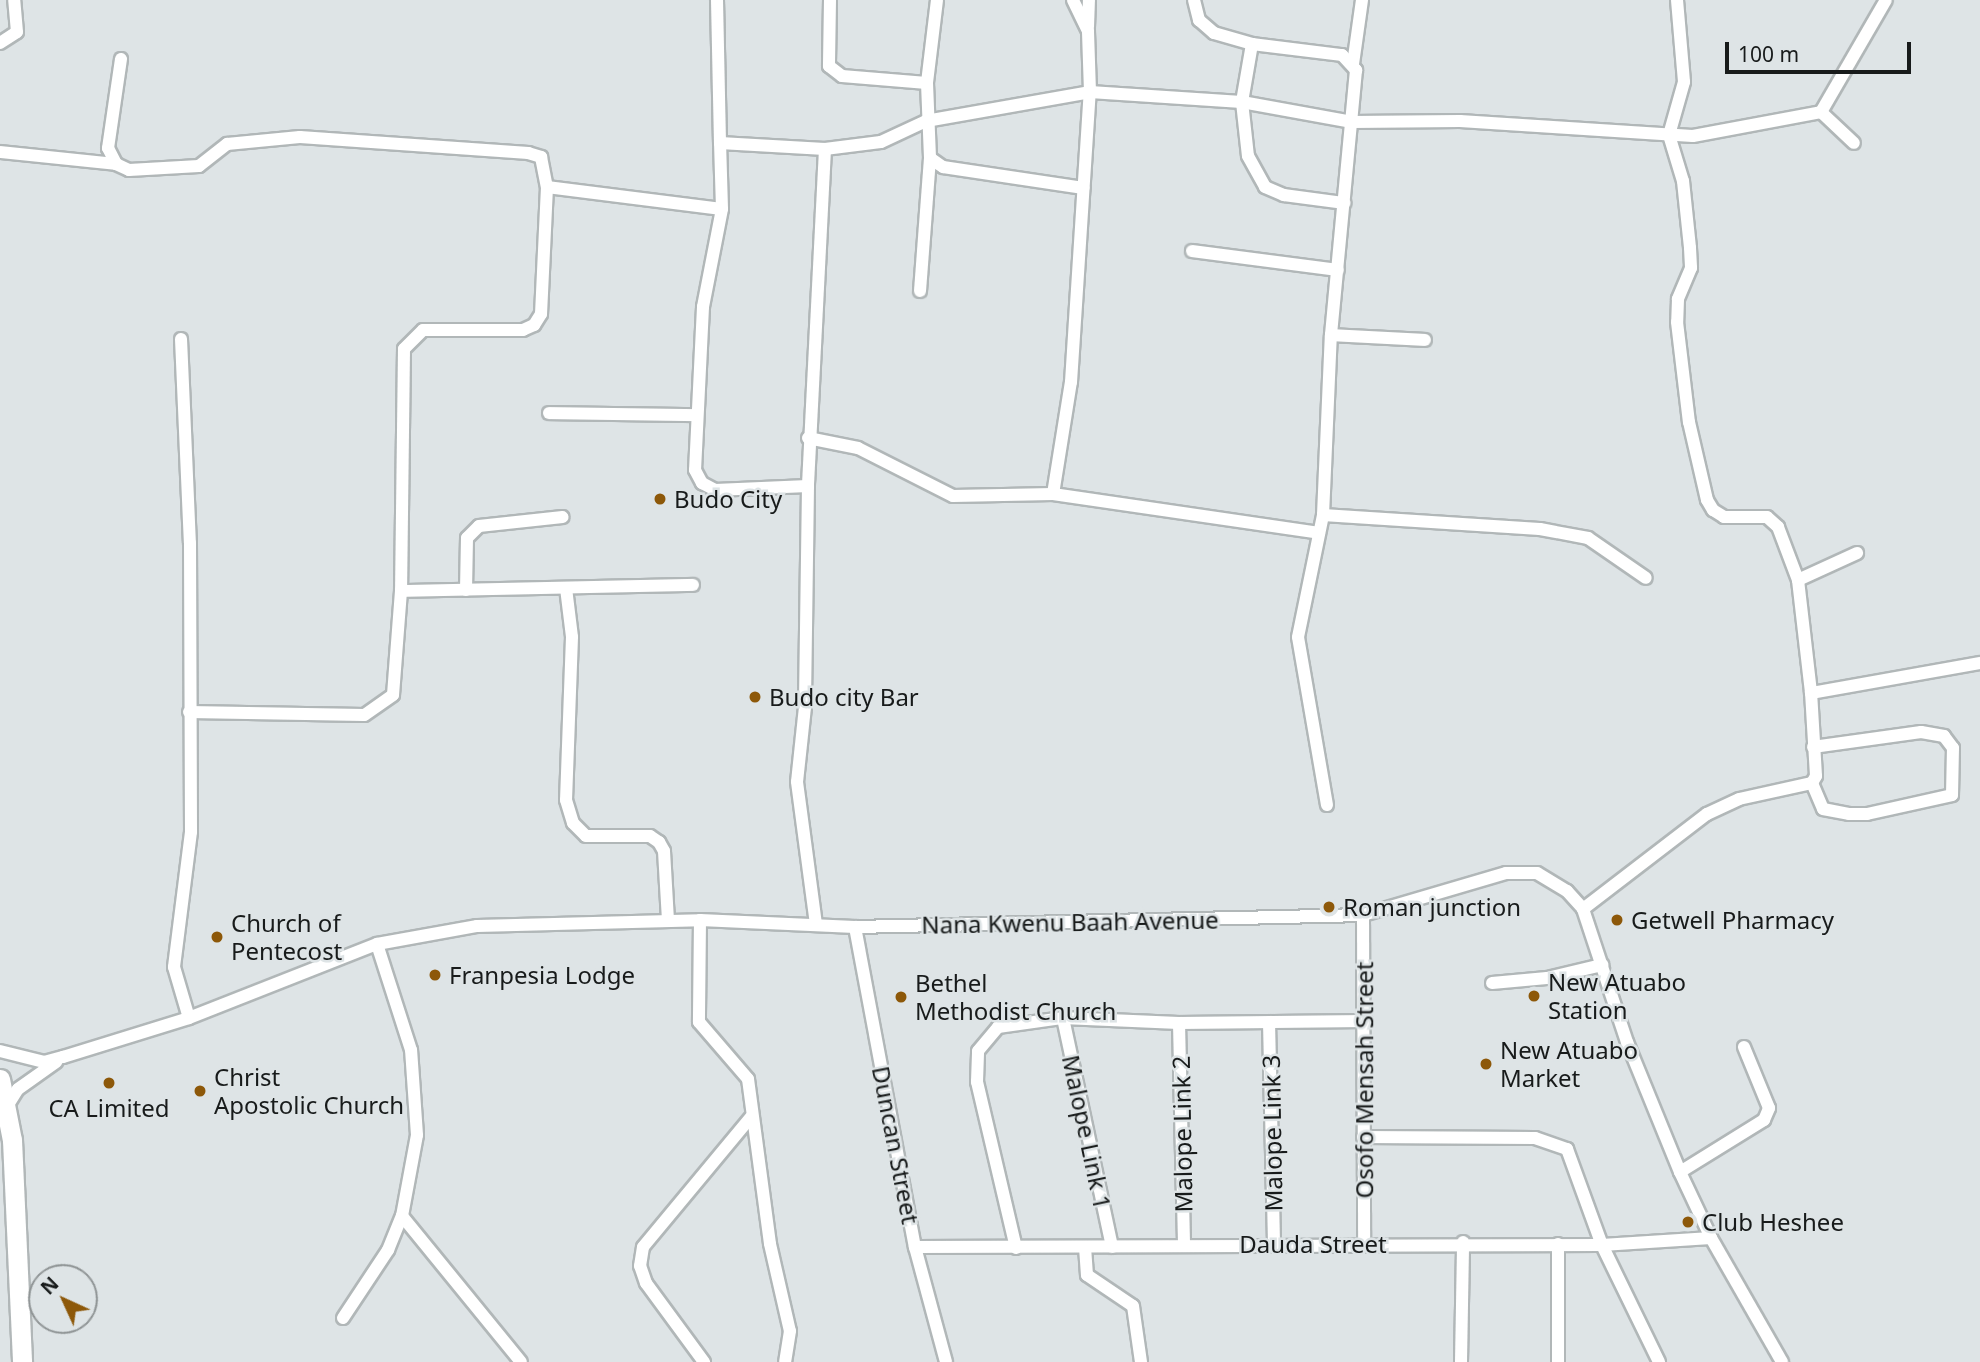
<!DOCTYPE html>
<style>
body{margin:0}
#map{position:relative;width:1980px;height:1362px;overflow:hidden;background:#dee4e6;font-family:"Noto Sans",sans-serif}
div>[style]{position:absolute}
.roads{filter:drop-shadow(2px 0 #b1b7b8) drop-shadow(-2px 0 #b1b7b8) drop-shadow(0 2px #b1b7b8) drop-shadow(0 -2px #b1b7b8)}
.street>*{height:12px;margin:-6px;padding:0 6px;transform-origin:6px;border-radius:6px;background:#fff}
.primary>*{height:19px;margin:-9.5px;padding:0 9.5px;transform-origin:9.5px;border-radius:9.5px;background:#fff}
.dots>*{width:19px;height:19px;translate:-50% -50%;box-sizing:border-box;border:4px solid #dee4e6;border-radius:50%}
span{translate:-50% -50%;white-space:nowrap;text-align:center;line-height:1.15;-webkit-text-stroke:5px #dee4e6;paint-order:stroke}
.poi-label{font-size:24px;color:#181b1b}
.left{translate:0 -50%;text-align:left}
.street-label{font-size:24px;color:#181b1b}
.north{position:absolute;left:28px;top:1264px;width:70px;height:70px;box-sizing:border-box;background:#dee4e6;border:2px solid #8f9495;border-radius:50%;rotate:315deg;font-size:19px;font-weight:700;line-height:28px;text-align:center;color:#181b1b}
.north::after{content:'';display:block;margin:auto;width:24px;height:32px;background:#8d5809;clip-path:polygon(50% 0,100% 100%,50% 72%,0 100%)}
.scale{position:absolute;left:1725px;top:42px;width:186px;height:32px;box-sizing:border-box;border:4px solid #181b1b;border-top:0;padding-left:9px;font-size:21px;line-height:24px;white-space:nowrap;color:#181b1b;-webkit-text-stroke:5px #dee4e6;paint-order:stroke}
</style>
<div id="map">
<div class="roads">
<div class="street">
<i style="left:717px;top:0;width:143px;rotate:88.8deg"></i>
<i style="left:830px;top:0;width:66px;rotate:90.9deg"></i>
<i style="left:829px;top:66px;width:16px;rotate:38deg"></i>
<i style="left:842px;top:76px;width:85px;rotate:4.7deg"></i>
<i style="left:937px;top:0;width:84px;rotate:96.9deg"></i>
<i style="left:927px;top:83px;width:75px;rotate:87.7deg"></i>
<i style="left:930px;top:158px;width:16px;rotate:35deg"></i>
<i style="left:943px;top:167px;width:142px;rotate:8.5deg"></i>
<i style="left:1194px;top:0;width:21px;rotate:76deg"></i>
<i style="left:1199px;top:20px;width:20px;rotate:41deg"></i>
<i style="left:1214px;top:33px;width:40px;rotate:16deg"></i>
<i style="left:1252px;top:44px;width:59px;rotate:99.8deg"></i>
<i style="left:1242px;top:102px;width:54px;rotate:83.7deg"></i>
<i style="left:1248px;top:156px;width:35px;rotate:61deg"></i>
<i style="left:1265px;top:187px;width:21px;rotate:23deg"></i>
<i style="left:1284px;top:195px;width:61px;rotate:7.6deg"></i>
<i style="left:1677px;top:0;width:82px;rotate:85.1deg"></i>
<i style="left:1684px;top:82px;width:55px;rotate:105.8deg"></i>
<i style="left:1669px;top:135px;width:48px;rotate:73.1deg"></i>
<i style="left:1683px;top:181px;width:67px;rotate:84deg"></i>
<i style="left:1690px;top:248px;width:20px;rotate:87deg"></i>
<i style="left:1691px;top:268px;width:34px;rotate:113deg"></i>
<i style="left:1678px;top:299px;width:23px;rotate:92deg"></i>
<i style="left:1677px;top:322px;width:101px;rotate:83.2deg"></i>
<i style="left:1689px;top:422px;width:80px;rotate:77deg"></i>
<i style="left:1707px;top:500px;width:12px;rotate:59deg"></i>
<i style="left:1713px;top:510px;width:13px;rotate:32deg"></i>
<i style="left:1724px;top:517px;width:43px"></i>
<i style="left:1767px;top:517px;width:15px;rotate:42deg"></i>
<i style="left:1778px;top:527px;width:57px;rotate:69.3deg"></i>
<i style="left:1798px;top:580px;width:114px;rotate:83.4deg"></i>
<i style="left:1088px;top:27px;width:27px;rotate:-88deg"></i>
<i style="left:0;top:43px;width:20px;rotate:-33deg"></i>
<i style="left:17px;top:32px;width:32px;rotate:-95deg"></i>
<i style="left:1252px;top:44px;width:91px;rotate:7deg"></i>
<i style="left:1342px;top:55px;width:21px;rotate:47deg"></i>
<i style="left:1356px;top:70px;width:266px;rotate:95.4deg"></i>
<i style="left:1331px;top:335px;width:94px;rotate:3deg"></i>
<i style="left:121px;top:59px;width:90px;rotate:98.3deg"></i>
<i style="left:108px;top:148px;width:18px;rotate:63deg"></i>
<i style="left:116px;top:164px;width:14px;rotate:25deg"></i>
<i style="left:129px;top:170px;width:70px;rotate:-3.3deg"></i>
<i style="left:199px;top:166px;width:36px;rotate:-38deg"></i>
<i style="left:227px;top:144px;width:73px;rotate:-5.5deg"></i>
<i style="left:300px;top:137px;width:229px;rotate:4deg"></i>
<i style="left:528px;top:153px;width:14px;rotate:17deg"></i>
<i style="left:541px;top:157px;width:31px;rotate:79deg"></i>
<i style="left:547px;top:187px;width:127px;rotate:92.7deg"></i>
<i style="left:541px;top:314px;width:13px;rotate:122deg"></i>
<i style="left:534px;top:325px;width:12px;rotate:156deg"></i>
<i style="left:523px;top:330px;width:100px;rotate:180deg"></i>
<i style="left:423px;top:330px;width:27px;rotate:135deg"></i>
<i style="left:404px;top:349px;width:242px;rotate:90.7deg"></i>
<i style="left:401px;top:591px;width:104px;rotate:94.4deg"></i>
<i style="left:393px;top:695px;width:35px;rotate:145deg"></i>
<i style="left:364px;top:715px;width:175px;rotate:-179deg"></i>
<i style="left:1353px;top:64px;width:65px;rotate:-82deg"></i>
<i style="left:1821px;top:112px;width:129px;rotate:-59.9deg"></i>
<i style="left:825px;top:149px;width:56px;rotate:-7.1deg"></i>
<i style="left:881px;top:142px;width:50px;rotate:-25deg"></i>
<i style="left:926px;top:121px;width:167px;rotate:-10deg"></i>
<i style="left:1090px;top:92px;width:152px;rotate:3.8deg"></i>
<i style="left:1242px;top:102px;width:112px;rotate:10.3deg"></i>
<i style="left:1352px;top:122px;width:108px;rotate:-0.5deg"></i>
<i style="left:1460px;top:121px;width:233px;rotate:3.7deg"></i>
<i style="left:1693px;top:136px;width:130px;rotate:-10.6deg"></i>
<i style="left:1821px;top:112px;width:45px;rotate:43.2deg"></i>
<i style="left:0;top:152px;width:117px;rotate:5.9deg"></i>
<i style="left:547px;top:187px;width:176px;rotate:7.2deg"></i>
<i style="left:722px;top:209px;width:66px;rotate:-91.7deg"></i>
<i style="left:720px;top:143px;width:105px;rotate:3.3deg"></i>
<i style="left:825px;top:149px;width:337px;rotate:92.9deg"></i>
<i style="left:722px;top:209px;width:100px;rotate:101deg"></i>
<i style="left:703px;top:307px;width:163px;rotate:92.8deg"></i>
<i style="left:695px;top:470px;width:15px;rotate:62deg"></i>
<i style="left:702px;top:483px;width:15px;rotate:28deg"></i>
<i style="left:715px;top:490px;width:93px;rotate:-2.5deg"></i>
<i style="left:808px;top:486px;width:221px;rotate:90.8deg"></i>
<i style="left:805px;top:707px;width:75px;rotate:96.1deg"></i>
<i style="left:797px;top:782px;width:144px;rotate:82.4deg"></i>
<i style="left:1192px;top:251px;width:147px;rotate:7.4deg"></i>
<i style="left:920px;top:291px;width:133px;rotate:-85.7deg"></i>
<i style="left:181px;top:339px;width:204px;rotate:87.5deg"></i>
<i style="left:190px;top:543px;width:289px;rotate:89.8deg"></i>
<i style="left:191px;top:832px;width:136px;rotate:97.2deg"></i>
<i style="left:174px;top:967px;width:53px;rotate:73.6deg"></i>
<i style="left:549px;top:413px;width:147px;rotate:0.8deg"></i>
<i style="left:808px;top:438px;width:51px;rotate:11.3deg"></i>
<i style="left:858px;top:448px;width:106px;rotate:26.8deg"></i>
<i style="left:953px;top:496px;width:100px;rotate:-1.1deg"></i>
<i style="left:1053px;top:494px;width:269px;rotate:8.3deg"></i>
<i style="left:1053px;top:494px;width:113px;rotate:-80.9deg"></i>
<i style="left:1071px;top:382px;width:291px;rotate:-86.3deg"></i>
<i style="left:1090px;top:92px;width:61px;rotate:-91.9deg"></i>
<i style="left:1088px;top:31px;width:34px;rotate:-116deg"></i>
<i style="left:1323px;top:515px;width:217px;rotate:3.7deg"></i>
<i style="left:1540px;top:529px;width:49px;rotate:10.6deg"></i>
<i style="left:1588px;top:538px;width:70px;rotate:34.6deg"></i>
<i style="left:1798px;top:580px;width:65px;rotate:-24.6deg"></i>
<i style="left:566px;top:588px;width:49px;rotate:83deg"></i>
<i style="left:572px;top:637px;width:163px;rotate:92.1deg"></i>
<i style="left:566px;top:800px;width:24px;rotate:73deg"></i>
<i style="left:573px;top:823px;width:18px;rotate:45deg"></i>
<i style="left:586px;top:836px;width:64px"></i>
<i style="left:650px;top:836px;width:11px;rotate:34deg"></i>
<i style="left:659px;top:842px;width:10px;rotate:61deg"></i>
<i style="left:664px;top:851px;width:70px;rotate:86.7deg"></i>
<i style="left:466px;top:590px;width:52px;rotate:-88.9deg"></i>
<i style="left:467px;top:538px;width:17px;rotate:-45deg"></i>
<i style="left:479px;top:526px;width:84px;rotate:-6.1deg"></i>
<i style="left:401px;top:591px;width:292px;rotate:-1.2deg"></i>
<i style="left:1812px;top:783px;width:28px;rotate:67deg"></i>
<i style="left:1823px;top:809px;width:26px;rotate:11deg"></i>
<i style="left:1849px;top:814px;width:18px"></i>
<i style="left:1867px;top:814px;width:87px;rotate:-12.6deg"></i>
<i style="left:1952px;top:795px;width:47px;rotate:-88.8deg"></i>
<i style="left:1953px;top:748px;width:15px;rotate:-127deg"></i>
<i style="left:1944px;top:736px;width:23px;rotate:-170deg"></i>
<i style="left:1921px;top:732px;width:109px;rotate:172.1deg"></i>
<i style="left:1327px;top:805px;width:170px;rotate:-99.8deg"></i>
<i style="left:1298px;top:637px;width:125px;rotate:-78.4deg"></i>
<i style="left:1323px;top:515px;width:180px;rotate:-87.5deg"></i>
<i style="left:1583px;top:909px;width:156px;rotate:-37.5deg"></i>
<i style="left:1707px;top:814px;width:35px;rotate:-25deg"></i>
<i style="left:1739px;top:799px;width:75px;rotate:-12.4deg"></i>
<i style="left:1812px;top:783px;width:8px;rotate:-60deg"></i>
<i style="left:1816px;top:776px;width:83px;rotate:-93.4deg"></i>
<i style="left:1811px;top:693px;width:172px;rotate:-10.1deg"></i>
<i style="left:1363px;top:915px;width:329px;rotate:89.8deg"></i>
<i style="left:700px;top:920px;width:102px;rotate:90.6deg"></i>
<i style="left:699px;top:1022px;width:75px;rotate:49.3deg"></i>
<i style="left:748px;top:1079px;width:166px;rotate:82.4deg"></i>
<i style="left:770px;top:1244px;width:89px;rotate:77.1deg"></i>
<i style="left:790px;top:1331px;width:31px;rotate:99deg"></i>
<i style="left:855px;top:927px;width:326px;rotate:79.4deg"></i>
<i style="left:915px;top:1247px;width:119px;rotate:74.9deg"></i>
<i style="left:1492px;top:983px;width:55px;rotate:-5.2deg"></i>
<i style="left:1547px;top:978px;width:57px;rotate:-13.3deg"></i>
<i style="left:1063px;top:1018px;width:234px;rotate:77.9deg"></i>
<i style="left:1269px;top:1022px;width:222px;rotate:88.7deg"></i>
<i style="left:1179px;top:1023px;width:221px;rotate:88.7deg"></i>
<i style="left:0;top:1051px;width:45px;rotate:14deg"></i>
<i style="left:44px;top:1062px;width:20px;rotate:-15deg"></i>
<i style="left:63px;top:1057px;width:132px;rotate:-17.2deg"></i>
<i style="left:189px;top:1018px;width:202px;rotate:-21.5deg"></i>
<i style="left:377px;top:944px;width:102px;rotate:-10.2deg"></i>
<i style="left:477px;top:926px;width:223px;rotate:-1.5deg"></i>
<i style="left:700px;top:920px;width:155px;rotate:2.6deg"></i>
<i style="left:855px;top:927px;width:508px;rotate:-1.35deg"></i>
<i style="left:1363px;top:915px;width:149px;rotate:-16.4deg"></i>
<i style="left:1506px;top:873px;width:31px"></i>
<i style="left:1537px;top:873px;width:35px;rotate:31deg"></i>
<i style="left:1567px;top:891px;width:24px;rotate:48deg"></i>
<i style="left:1583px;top:909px;width:140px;rotate:71.7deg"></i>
<i style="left:1627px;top:1042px;width:140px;rotate:67.8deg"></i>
<i style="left:1680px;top:1172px;width:73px;rotate:64.8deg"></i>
<i style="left:1711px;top:1238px;width:143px;rotate:60.2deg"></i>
<i style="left:6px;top:1108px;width:22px;rotate:-58deg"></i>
<i style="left:18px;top:1089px;width:47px;rotate:-35.4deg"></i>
<i style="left:1363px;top:1137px;width:172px;rotate:0.3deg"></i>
<i style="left:1535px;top:1138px;width:34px;rotate:19deg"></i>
<i style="left:1567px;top:1149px;width:102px;rotate:70deg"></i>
<i style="left:1602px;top:1245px;width:130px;rotate:64deg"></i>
<i style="left:1680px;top:1172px;width:99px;rotate:-31.8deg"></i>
<i style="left:1764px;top:1120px;width:13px;rotate:-67deg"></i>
<i style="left:1769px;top:1108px;width:66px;rotate:-112.3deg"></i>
<i style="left:402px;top:1216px;width:188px;rotate:50.8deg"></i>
<i style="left:915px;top:1247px;width:687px;rotate:-0.17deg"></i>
<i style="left:1602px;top:1245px;width:109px;rotate:-3.7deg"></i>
<i style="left:1085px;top:1247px;width:28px;rotate:86deg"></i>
<i style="left:1087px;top:1275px;width:55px;rotate:34deg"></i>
<i style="left:1133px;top:1306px;width:57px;rotate:81.9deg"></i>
<i style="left:1016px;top:1248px;width:171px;rotate:-103.2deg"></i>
<i style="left:977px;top:1082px;width:31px;rotate:-88deg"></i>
<i style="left:978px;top:1051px;width:31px;rotate:-50deg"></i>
<i style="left:998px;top:1027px;width:66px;rotate:-7.9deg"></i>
<i style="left:1063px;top:1018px;width:116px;rotate:2.5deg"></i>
<i style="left:1179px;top:1023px;width:187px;rotate:-0.6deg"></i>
<i style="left:343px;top:1318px;width:82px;rotate:-56.5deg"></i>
<i style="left:388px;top:1250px;width:37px;rotate:-68deg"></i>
<i style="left:402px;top:1216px;width:82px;rotate:-79.5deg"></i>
<i style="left:417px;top:1135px;width:85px;rotate:-94deg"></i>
<i style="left:411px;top:1050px;width:111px;rotate:-107.8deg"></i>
<i style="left:704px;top:1362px;width:98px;rotate:-126.3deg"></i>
<i style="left:646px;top:1283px;width:18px;rotate:-109deg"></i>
<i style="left:640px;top:1266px;width:19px;rotate:-81deg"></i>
<i style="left:643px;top:1247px;width:169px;rotate:-50.3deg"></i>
<i style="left:1461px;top:1362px;width:120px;rotate:-89deg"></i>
<i style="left:1558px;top:1362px;width:118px;rotate:-90deg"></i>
</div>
<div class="primary">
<i style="left:0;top:1079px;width:62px;rotate:78.9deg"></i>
<i style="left:12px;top:1140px;width:222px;rotate:87.4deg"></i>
</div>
</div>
<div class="dots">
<i style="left:660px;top:499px;background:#8d5809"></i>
<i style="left:755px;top:697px;background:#8d5809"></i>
<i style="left:1329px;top:907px;background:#8d5809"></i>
<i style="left:1617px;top:920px;background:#8d5809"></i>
<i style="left:217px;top:937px;background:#8d5809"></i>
<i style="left:435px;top:975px;background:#8d5809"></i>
<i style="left:1534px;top:996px;background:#8d5809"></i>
<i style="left:901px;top:997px;background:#8d5809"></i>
<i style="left:1486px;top:1064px;background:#8d5809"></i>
<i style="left:109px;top:1083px;background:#8d5809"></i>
<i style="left:200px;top:1091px;background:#8d5809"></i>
<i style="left:1688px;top:1222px;background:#8d5809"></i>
</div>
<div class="poi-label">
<span class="left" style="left:674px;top:499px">Budo City</span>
<span class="left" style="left:769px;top:697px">Budo city Bar</span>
<span class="left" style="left:1343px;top:907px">Roman junction</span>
<span class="left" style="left:1631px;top:920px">Getwell Pharmacy</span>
<span class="left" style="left:231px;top:937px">Church of<br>Pentecost</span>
<span class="left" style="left:449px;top:975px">Franpesia Lodge</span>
<span class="left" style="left:1548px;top:996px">New Atuabo<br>Station</span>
<span class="left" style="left:915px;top:997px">Bethel<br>Methodist Church</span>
<span class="left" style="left:1500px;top:1064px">New Atuabo<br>Market</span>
<span class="left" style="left:214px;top:1091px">Christ<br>Apostolic Church</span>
<span style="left:109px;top:1108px">CA Limited</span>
<span class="left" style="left:1702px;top:1222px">Club Heshee</span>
</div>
<div class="street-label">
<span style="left:1070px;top:922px;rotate:-1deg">Nana Kwenu Baah Avenue</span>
<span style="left:1364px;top:1080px;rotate:-90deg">Osofo Mensah Street</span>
<span style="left:1087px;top:1132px;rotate:78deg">Malope Link 1</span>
<span style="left:1272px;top:1133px;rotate:-91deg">Malope Link 3</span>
<span style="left:1182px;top:1134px;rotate:-91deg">Malope Link 2</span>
<span style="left:896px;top:1145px;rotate:79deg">Duncan Street</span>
<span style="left:1313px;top:1244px">Dauda Street</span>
</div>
<div class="north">N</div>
<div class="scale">100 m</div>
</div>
